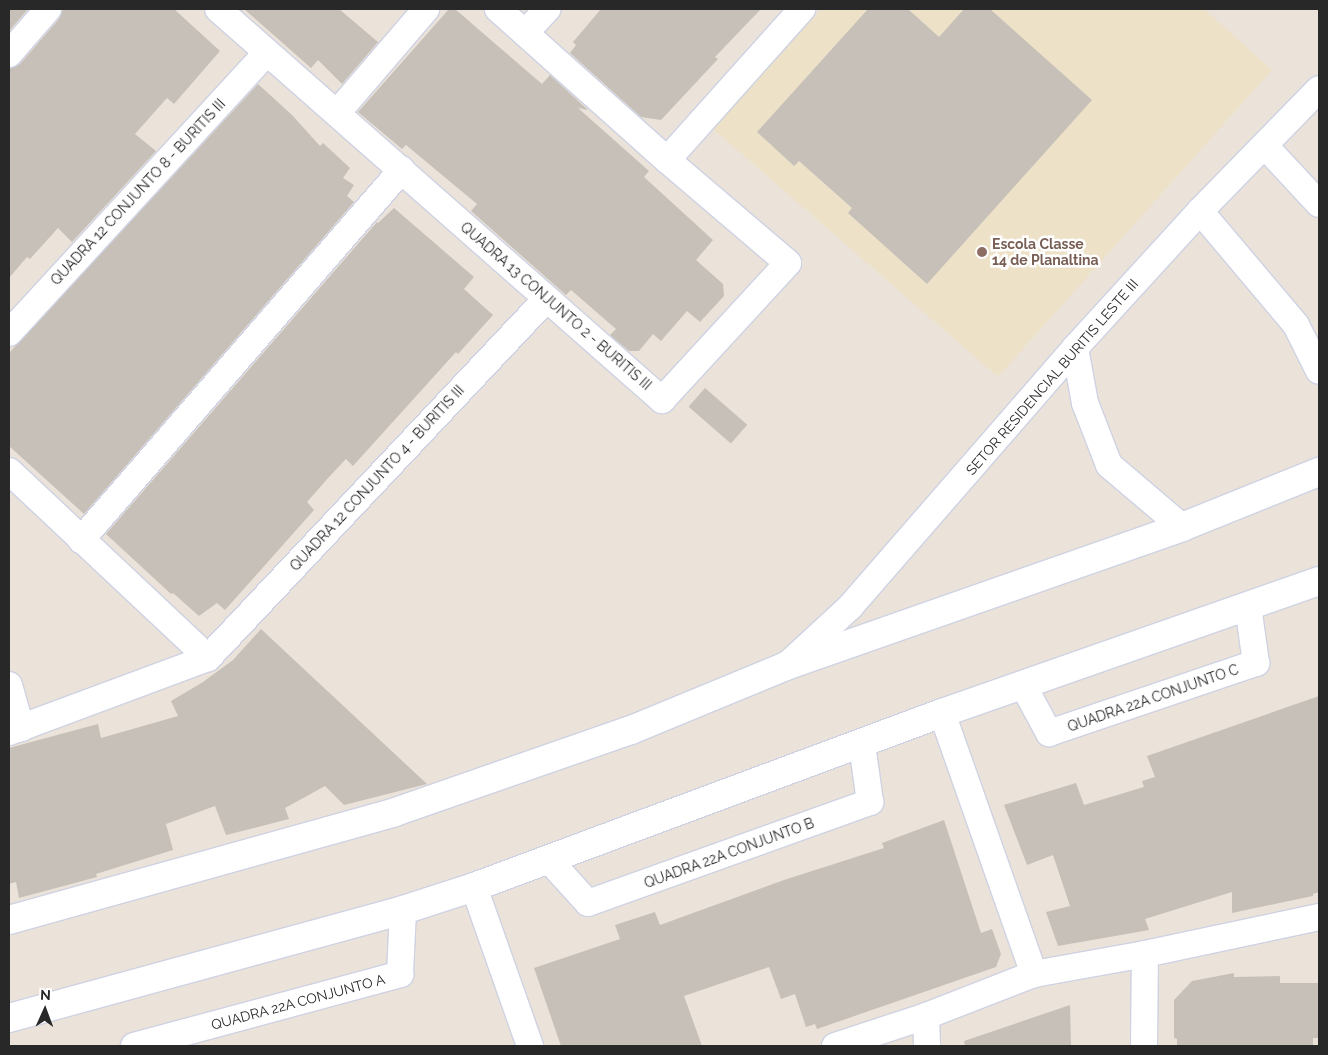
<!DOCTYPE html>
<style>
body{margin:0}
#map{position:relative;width:1328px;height:1055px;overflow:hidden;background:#ebe3d9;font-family:Raleway,sans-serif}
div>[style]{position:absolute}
.education>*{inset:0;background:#ede1c8}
.building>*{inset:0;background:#c6c0b9;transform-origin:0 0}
.roads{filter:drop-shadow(1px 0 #ced2e2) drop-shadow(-1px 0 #ced2e2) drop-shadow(0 1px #ced2e2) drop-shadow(0 -1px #ced2e2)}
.street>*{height:26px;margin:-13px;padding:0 13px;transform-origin:13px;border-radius:13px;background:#fff}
.secondary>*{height:28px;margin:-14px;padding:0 14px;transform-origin:14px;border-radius:14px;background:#fff}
.dots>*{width:14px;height:14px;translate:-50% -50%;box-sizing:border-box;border:2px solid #fff;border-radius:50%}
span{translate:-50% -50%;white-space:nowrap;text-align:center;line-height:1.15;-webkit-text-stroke:5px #fff;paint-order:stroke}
.street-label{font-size:14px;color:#282828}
.education-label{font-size:14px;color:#785e54;font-weight:700}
.left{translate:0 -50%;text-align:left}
.frame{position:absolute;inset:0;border:10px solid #282828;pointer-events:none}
.north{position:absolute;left:20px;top:985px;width:50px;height:50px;-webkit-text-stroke:4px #fff;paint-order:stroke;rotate:2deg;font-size:14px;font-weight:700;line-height:20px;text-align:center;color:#282828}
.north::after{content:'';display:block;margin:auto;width:18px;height:22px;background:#282828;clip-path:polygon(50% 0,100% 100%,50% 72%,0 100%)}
</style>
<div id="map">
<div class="education">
<i style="clip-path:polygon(822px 9px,1204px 9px,1272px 70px,998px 377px,712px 128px)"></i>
</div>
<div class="building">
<i style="clip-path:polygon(9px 9px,28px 9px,9px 31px)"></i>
<i style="clip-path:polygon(63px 9px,174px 9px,220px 51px,174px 104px,167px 98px,135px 134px,156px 151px,72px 242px,58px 228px,30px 259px,27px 257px,9px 278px,9px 69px,20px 64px,59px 19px)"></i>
<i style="clip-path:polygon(244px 9px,339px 9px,378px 42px,342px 84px,318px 60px,311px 68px)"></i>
<i style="clip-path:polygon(449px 9px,455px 9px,542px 84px,550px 75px,588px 110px,578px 108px,649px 171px,644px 177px,713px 240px,696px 260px,723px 284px,724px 296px,700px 322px,687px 311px,661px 341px,653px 334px,639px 351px,629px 351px,610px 335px,616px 329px,571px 290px,566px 295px,471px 211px,477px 204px,406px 145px,402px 149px,358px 112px)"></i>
<i style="clip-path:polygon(601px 9px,761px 9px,715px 57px,718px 59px,661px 120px,641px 117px,570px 53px,576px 45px,573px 42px)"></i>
<i style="clip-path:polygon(868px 9px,908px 9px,939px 37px,964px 9px,990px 9px,1092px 100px,927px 284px,848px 213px,852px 208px,799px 161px,794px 166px,757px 132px)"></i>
<i style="clip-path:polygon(258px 84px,292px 115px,320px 146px,323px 143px,350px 168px,343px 178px,354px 185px,347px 196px,354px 202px,84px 514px,9px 446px,9px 353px)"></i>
<i style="clip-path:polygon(394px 208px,474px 277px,464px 289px,493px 315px,458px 354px,456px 352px,353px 466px,346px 459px,329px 477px,307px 502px,314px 510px,225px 610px,217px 603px,199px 616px,173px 593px,171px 594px,106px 534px,377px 222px,378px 223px)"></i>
<i style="left:705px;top:388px;width:56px;height:25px;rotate:41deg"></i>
<i style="clip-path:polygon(261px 629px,427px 784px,344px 805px,325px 786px,285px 808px,289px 819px,226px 835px,215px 806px,166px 824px,173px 850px,96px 874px,97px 877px,19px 898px,16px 882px,9px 884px,9px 748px,98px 724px,101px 738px,178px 716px,171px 701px,203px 682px,233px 660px)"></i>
<i style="clip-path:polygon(1319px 696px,1319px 892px,1313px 894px,1313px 896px,1232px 913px,1232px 892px,1145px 919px,1149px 930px,1058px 946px,1046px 912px,1070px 906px,1053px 855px,1027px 865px,1004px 805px,1076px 783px,1084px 805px,1144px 787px,1142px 781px,1155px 777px,1147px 756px)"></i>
<i style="clip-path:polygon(944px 820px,981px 933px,992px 929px,1001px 954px,996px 967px,817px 1029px,815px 1024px,806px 1027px,795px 994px,781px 999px,769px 967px,684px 996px,702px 1046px,561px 1046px,534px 968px,620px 939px,615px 925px,655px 912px,660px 925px,784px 880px,884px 848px,882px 843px)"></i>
<i style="clip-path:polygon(1234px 973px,1234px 977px,1280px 976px,1280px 983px,1319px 983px,1319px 1038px,1313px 1038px,1313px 1046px,1177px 1046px,1177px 1039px,1174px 1038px,1174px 1000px,1192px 981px)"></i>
<i style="clip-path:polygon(1070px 1005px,1071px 1046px,965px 1046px,964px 1041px)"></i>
</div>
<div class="roads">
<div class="street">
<i style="left:218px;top:9px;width:592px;rotate:41.37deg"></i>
<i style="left:662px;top:400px;width:186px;rotate:-47.4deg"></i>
<i style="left:788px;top:263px;width:159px;rotate:-139.6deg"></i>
<i style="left:667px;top:160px;width:227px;rotate:-138.2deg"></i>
<i style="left:525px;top:33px;width:33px;rotate:-47deg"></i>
<i style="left:9px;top:54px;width:60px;rotate:-49.1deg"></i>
<i style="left:337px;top:113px;width:137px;rotate:-49.4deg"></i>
<i style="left:1265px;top:146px;width:79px;rotate:47deg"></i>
<i style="left:667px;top:160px;width:203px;rotate:-48.2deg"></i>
<i style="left:1200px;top:211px;width:149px;rotate:49.9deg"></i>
<i style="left:1296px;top:325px;width:51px;rotate:63.4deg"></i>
<i style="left:9px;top:333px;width:381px;rotate:-47.4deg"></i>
<i style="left:1075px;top:348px;width:56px;rotate:79.7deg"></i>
<i style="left:1085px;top:403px;width:66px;rotate:68.8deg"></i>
<i style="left:1109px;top:465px;width:96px;rotate:40.3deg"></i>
<i style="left:9px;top:471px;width:273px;rotate:43.2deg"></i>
<i style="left:81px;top:540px;width:490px;rotate:-49.1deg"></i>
<i style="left:786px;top:666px;width:87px;rotate:-42.7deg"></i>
<i style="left:850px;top:607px;width:343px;rotate:-49deg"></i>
<i style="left:1075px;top:348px;width:185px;rotate:-47.6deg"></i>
<i style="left:1200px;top:211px;width:170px;rotate:-45.7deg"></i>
<i style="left:9px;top:685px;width:45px;rotate:74.4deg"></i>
<i style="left:1023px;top:685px;width:55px;rotate:61.6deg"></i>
<i style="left:1049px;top:733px;width:219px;rotate:-18.7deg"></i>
<i style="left:1256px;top:663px;width:58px;rotate:-98deg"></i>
<i style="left:942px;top:713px;width:277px;rotate:70.6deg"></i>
<i style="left:9px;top:732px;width:212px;rotate:-20.4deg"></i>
<i style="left:208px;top:658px;width:494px;rotate:-46.7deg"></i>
<i style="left:548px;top:859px;width:59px;rotate:47.7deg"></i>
<i style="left:588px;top:903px;width:300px;rotate:-19.7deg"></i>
<i style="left:870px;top:802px;width:59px;rotate:-97.9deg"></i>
<i style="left:474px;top:887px;width:169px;rotate:70.6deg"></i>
<i style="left:926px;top:1016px;width:30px;rotate:88deg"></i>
<i style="left:134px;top:1046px;width:276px;rotate:-15.1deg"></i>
<i style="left:400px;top:974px;width:64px;rotate:-87.3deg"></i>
<i style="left:835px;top:1046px;width:96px;rotate:-18.2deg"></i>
<i style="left:926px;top:1016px;width:116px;rotate:-21.3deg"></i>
<i style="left:1034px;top:974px;width:113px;rotate:-10.2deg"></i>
<i style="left:1145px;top:954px;width:178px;rotate:-12deg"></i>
<i style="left:1144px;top:1046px;width:92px;rotate:-89.4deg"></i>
</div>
<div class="secondary">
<i style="left:9px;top:920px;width:401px;rotate:-15.6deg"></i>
<i style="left:395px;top:812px;width:250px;rotate:-19.2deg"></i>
<i style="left:631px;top:730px;width:168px;rotate:-22.4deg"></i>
<i style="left:786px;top:666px;width:420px;rotate:-19.3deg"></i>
<i style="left:1182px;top:527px;width:148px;rotate:-21.9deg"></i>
<i style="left:9px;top:1018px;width:409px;rotate:-15.3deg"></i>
<i style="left:403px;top:910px;width:75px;rotate:-17.9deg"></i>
<i style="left:474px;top:887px;width:499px;rotate:-20.4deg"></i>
<i style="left:942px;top:713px;width:399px;rotate:-19.3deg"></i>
</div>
</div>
<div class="dots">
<i style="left:982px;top:252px;background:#8d6e63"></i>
</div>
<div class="street-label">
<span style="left:138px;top:192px;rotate:-47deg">QUADRA 12 CONJUNTO 8 - BURITIS III</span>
<span style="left:556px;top:306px;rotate:41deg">QUADRA 13 CONJUNTO 2 - BURITIS III</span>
<span style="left:1052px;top:377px;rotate:-49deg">SETOR RESIDENCIAL BURITIS LESTE III</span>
<span style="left:377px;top:478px;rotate:-47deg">QUADRA 12 CONJUNTO 4 - BURITIS III</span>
<span style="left:1153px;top:698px;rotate:-19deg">QUADRA 22A CONJUNTO C</span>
<span style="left:729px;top:853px;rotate:-20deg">QUADRA 22A CONJUNTO B</span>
<span style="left:298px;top:1002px;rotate:-15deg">QUADRA 22A CONJUNTO A</span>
</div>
<div class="education-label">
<span class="left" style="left:992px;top:252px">Escola Classe<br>14 de Planaltina</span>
</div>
<div class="frame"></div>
<div class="north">N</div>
</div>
